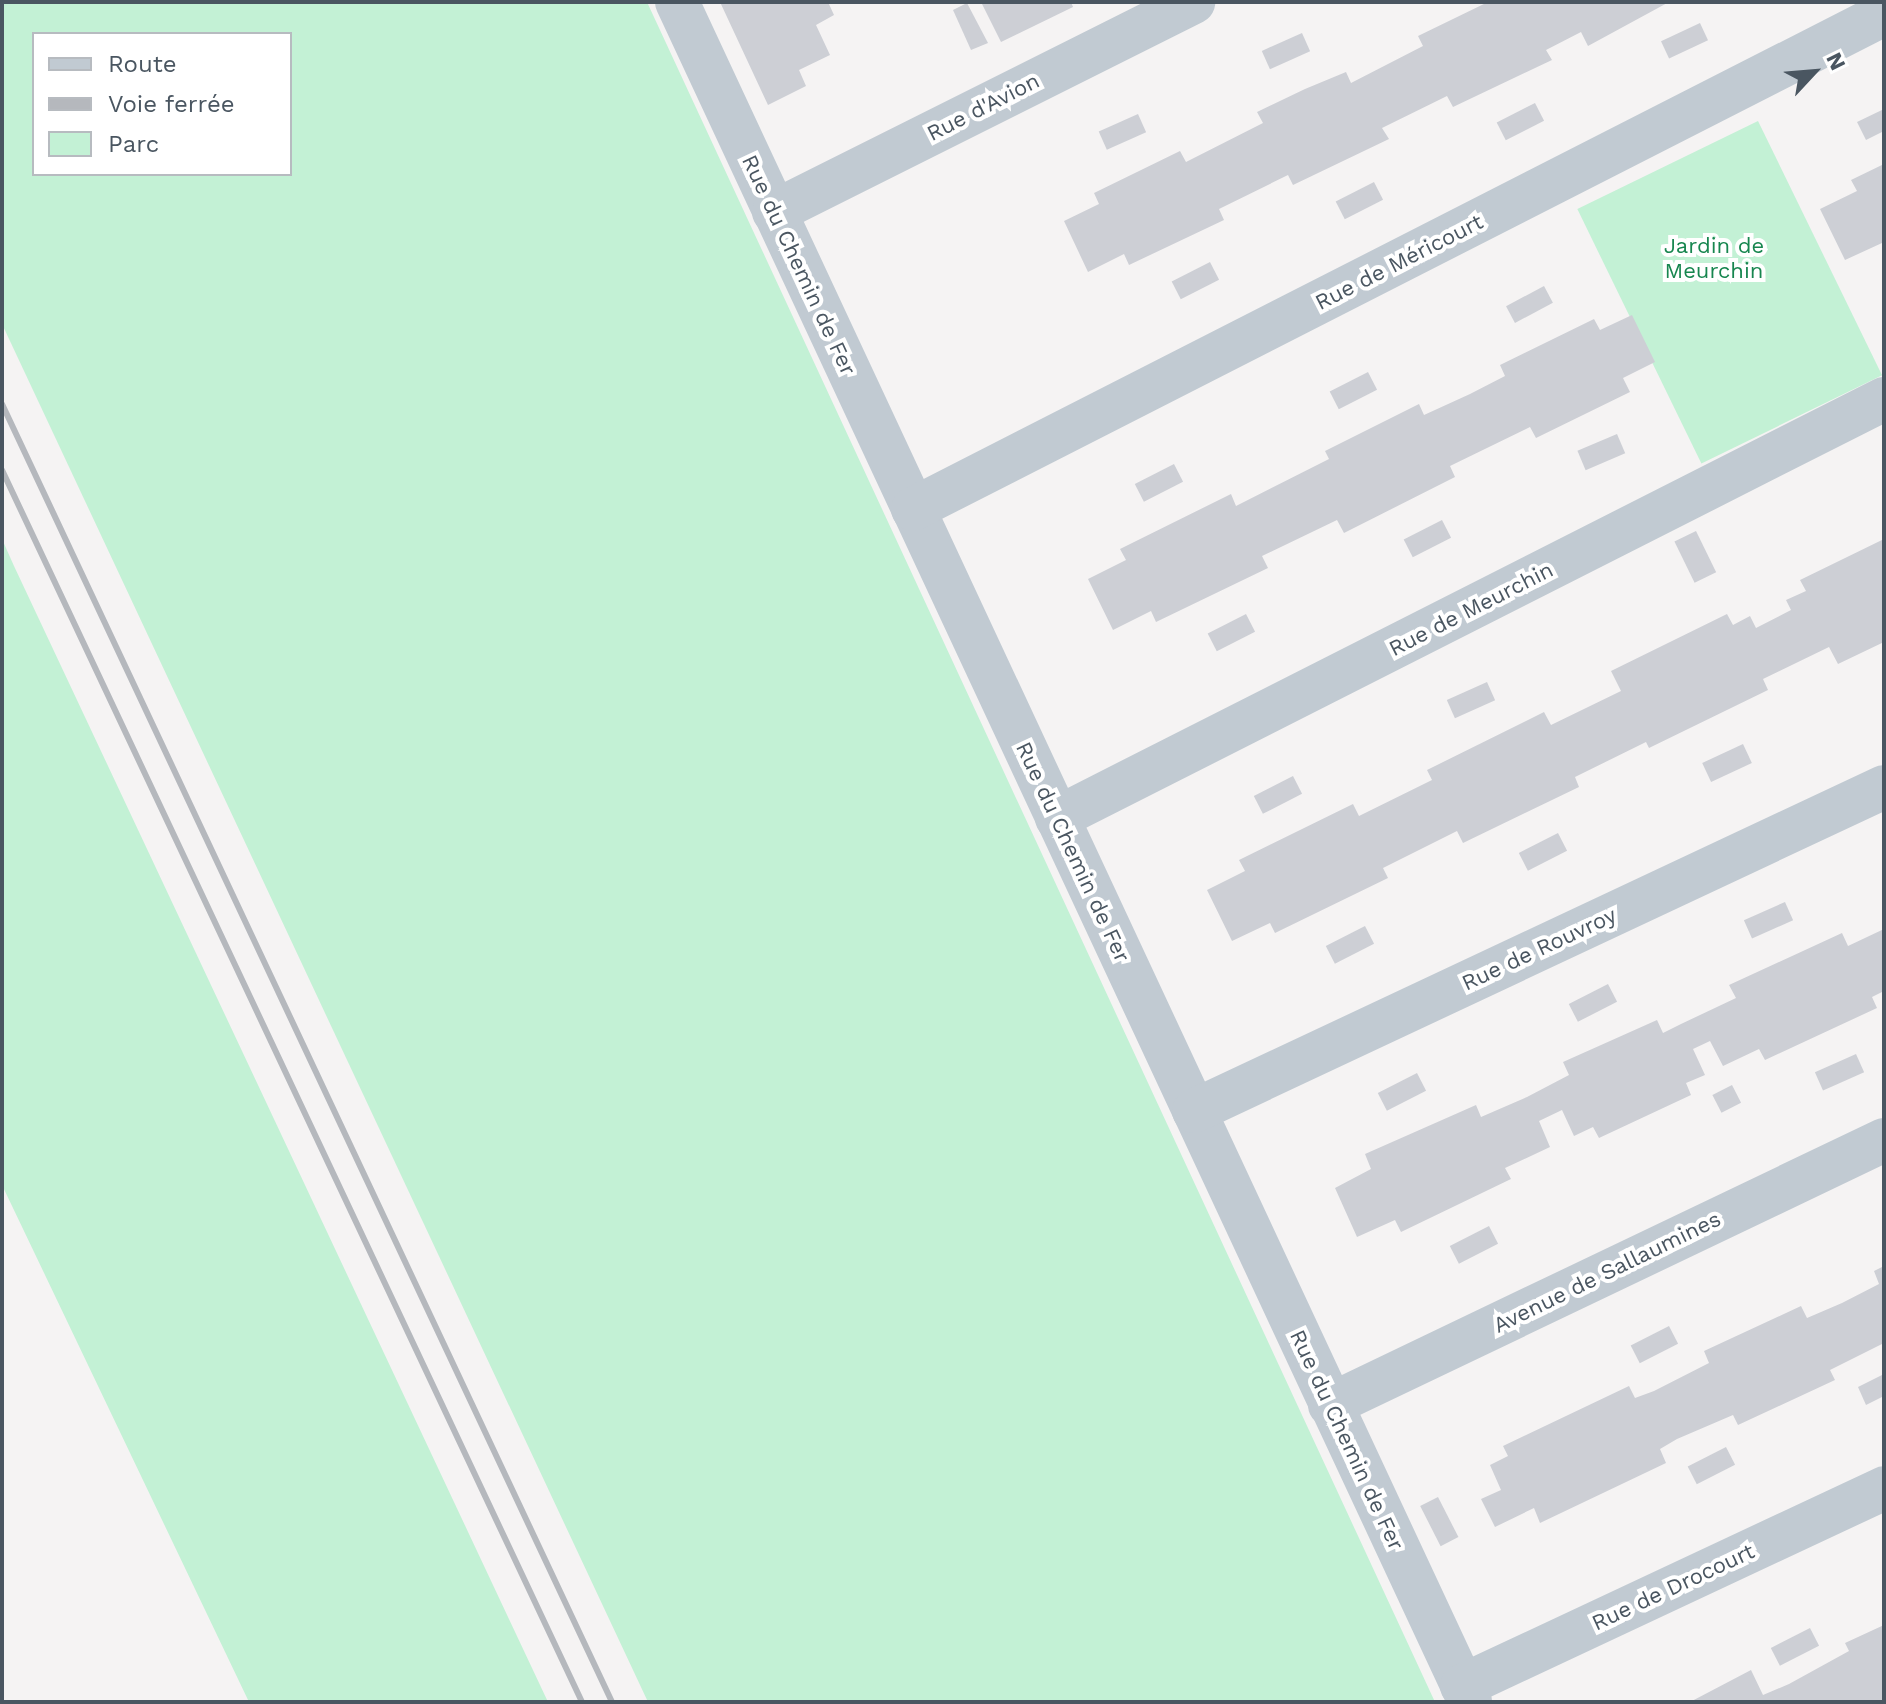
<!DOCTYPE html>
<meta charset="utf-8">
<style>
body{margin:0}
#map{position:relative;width:1886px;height:1704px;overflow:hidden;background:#f5f3f3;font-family:"Work Sans",sans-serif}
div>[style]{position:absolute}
.green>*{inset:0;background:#c3f1d5;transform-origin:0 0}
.building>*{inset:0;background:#cdcfd5;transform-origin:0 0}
.minor>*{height:44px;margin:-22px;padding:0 22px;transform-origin:22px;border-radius:22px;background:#c1cad2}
.rail>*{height:6px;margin:-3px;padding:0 3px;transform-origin:3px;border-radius:3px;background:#b5b8bd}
span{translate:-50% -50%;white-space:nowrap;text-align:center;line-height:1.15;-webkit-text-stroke:8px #fff;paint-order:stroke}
.street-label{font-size:22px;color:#4a5661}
.park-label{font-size:22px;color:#17864f}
.frame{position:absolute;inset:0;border:4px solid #4a5661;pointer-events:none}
.legend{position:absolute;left:32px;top:32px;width:260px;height:144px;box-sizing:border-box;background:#fff;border:2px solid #b7bbc0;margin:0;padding:10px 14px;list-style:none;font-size:24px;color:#4a5661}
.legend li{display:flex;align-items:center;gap:16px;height:40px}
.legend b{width:40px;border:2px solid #b7bbc0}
.north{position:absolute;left:1774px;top:32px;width:80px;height:80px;-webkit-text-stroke:6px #fff;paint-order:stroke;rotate:64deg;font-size:22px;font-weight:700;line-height:32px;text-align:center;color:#4a5661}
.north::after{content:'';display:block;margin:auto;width:28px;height:36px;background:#4a5661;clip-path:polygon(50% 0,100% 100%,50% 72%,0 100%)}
</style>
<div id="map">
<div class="green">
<i style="clip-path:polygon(evenodd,2px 2px,647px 2px,1435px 1702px,648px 1702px,2px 324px,2px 2px,34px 34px,290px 34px,290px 174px,34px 174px,34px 34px)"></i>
<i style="left:1758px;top:121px;width:283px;height:201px;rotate:64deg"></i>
<i style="clip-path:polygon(2px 539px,14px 566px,548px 1702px,249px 1702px,2px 1185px)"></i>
</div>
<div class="building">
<i style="clip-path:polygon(720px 2px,828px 2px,834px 15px,816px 25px,830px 55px,799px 70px,806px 86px,768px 105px)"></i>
<i style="clip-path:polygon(981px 2px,1071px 2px,1073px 7px,1001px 42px)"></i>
<i style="clip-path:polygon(1488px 2px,1669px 2px,1588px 46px,1581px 32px,1546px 50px,1552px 60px,1453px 107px,1447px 96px,1382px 128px,1389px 139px,1293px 185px,1288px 175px,1219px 209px,1224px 220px,1129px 265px,1124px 254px,1088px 272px,1064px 221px,1099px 204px,1094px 193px,1180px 151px,1186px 162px,1263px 123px,1257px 112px,1305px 89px,1346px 72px,1351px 83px,1423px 46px,1418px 36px)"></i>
<i style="clip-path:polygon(967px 3px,988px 43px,971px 50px,953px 10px)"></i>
<i style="left:1700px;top:23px;width:19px;height:43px;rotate:65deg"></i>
<i style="left:1302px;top:33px;width:20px;height:44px;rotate:66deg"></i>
<i style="left:1535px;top:103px;width:20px;height:43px;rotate:63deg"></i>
<i style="clip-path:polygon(1884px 109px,1884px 131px,1866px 140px,1857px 122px)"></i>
<i style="left:1138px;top:114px;width:20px;height:43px;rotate:66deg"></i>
<i style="clip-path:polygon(1884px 164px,1884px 247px,1882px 243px,1845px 260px,1820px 209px,1857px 191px,1851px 180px)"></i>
<i style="left:1374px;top:182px;width:20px;height:43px;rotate:63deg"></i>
<i style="left:1210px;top:262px;width:20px;height:43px;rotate:63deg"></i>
<i style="left:1544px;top:286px;width:19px;height:43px;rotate:62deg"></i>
<i style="clip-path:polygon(1632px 315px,1655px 362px,1623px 378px,1630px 392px,1536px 438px,1530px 427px,1450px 466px,1455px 477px,1344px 533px,1337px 520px,1262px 556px,1268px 568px,1156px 622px,1151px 611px,1113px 630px,1088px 579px,1126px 560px,1120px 549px,1231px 494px,1236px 506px,1329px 459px,1325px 451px,1419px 404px,1424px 415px,1470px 394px,1505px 376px,1500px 365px,1594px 319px,1600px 330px)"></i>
<i style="left:1368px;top:372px;width:20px;height:43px;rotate:63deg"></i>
<i style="left:1617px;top:434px;width:21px;height:43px;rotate:67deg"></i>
<i style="left:1174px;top:464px;width:20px;height:44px;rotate:63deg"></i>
<i style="left:1442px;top:520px;width:20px;height:43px;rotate:63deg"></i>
<i style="left:1696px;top:531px;width:46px;height:24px;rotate:64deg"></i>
<i style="clip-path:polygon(1884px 539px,1884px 642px,1838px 664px,1829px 647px,1763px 679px,1768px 690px,1649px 748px,1646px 742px,1575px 777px,1579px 787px,1463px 843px,1457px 831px,1383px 868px,1388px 878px,1275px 933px,1270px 923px,1232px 941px,1207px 890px,1245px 871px,1239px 860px,1353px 804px,1359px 816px,1432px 780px,1427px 770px,1544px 712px,1551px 725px,1621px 691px,1611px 671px,1727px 614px,1733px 625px,1750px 616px,1756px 628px,1791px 610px,1786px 600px,1806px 591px,1800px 580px)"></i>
<i style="left:1246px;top:614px;width:20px;height:43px;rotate:63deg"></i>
<i style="left:1487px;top:682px;width:20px;height:44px;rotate:66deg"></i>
<i style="left:1743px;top:744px;width:21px;height:45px;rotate:65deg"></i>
<i style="left:1293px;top:776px;width:20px;height:44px;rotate:63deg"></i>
<i style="left:1558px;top:833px;width:20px;height:44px;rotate:63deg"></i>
<i style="left:1785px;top:902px;width:20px;height:45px;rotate:66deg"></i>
<i style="left:1365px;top:926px;width:20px;height:44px;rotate:63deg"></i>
<i style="clip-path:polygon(1884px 929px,1884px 991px,1872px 997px,1877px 1008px,1765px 1060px,1759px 1049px,1723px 1066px,1710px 1041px,1693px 1049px,1705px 1075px,1686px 1083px,1691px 1095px,1599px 1138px,1593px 1127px,1574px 1136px,1562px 1110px,1539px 1121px,1550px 1147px,1505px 1168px,1511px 1179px,1401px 1232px,1395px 1220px,1357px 1237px,1335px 1188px,1371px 1169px,1365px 1154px,1476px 1105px,1481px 1117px,1527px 1097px,1569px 1075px,1563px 1062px,1657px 1020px,1663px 1033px,1681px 1024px,1736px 998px,1729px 985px,1842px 933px,1848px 946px)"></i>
<i style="left:1608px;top:984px;width:20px;height:44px;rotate:63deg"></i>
<i style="left:1856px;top:1054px;width:20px;height:45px;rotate:66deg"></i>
<i style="left:1417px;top:1073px;width:20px;height:44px;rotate:63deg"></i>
<i style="left:1732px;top:1085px;width:20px;height:22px;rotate:63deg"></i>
<i style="left:1489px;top:1226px;width:20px;height:44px;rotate:63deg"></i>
<i style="clip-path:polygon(1884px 1266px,1884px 1343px,1830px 1370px,1835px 1380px,1738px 1425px,1733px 1415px,1677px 1439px,1660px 1449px,1666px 1463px,1540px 1523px,1534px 1508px,1495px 1527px,1481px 1499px,1501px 1490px,1490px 1465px,1508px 1456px,1503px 1446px,1629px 1386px,1635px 1398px,1654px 1391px,1709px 1363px,1704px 1351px,1801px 1306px,1807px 1318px,1842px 1303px,1879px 1284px,1874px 1271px)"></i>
<i style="left:1669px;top:1326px;width:20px;height:43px;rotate:63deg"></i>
<i style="clip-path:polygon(1884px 1374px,1884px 1396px,1866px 1405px,1858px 1387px)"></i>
<i style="left:1726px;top:1447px;width:20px;height:43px;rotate:63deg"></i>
<i style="left:1438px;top:1497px;width:45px;height:20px;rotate:63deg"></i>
<i style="clip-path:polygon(1884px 1625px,1884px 1702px,1690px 1702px,1751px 1670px,1763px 1695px,1789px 1684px,1849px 1651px,1845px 1643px)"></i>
<i style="left:1810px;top:1628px;width:20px;height:44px;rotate:63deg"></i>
</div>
<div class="minor">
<i style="left:677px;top:2px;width:1876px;rotate:64.99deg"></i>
<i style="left:774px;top:212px;width:469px;rotate:-26.6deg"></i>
<i style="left:913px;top:509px;width:1090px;rotate:-27.01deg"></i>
<i style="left:1057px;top:818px;width:927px;rotate:-26.87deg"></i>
<i style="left:1194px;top:1111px;width:762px;rotate:-25.15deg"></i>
<i style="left:1330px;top:1405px;width:614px;rotate:-25.56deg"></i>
<i style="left:1462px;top:1686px;width:466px;rotate:-25.1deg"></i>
</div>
<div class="rail">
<i style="left:2px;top:404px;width:1434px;rotate:64.83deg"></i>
<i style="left:2px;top:470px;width:1362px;rotate:64.79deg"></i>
</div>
<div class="street-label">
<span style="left:983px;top:107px;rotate:-27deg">Rue d'Avion</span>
<span style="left:1399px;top:262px;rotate:-27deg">Rue de Méricourt</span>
<span style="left:799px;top:265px;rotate:65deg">Rue du Chemin de Fer</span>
<span style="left:1471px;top:609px;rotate:-27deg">Rue de Meurchin</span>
<span style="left:1073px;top:852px;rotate:65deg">Rue du Chemin de Fer</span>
<span style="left:1539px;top:949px;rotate:-25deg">Rue de Rouvroy</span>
<span style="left:1607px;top:1272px;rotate:-26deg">Avenue de Sallaumines</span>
<span style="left:1347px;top:1440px;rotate:65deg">Rue du Chemin de Fer</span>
<span style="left:1673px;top:1587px;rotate:-25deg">Rue de Drocourt</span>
</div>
<div class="park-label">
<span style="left:1714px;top:258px">Jardin de<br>Meurchin</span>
</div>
<div class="frame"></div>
<ul class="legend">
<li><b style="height:10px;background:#c1cad2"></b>Route</li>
<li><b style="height:10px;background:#b5b8bd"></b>Voie ferrée</li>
<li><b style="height:22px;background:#c3f1d5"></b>Parc</li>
</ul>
<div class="north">N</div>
</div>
